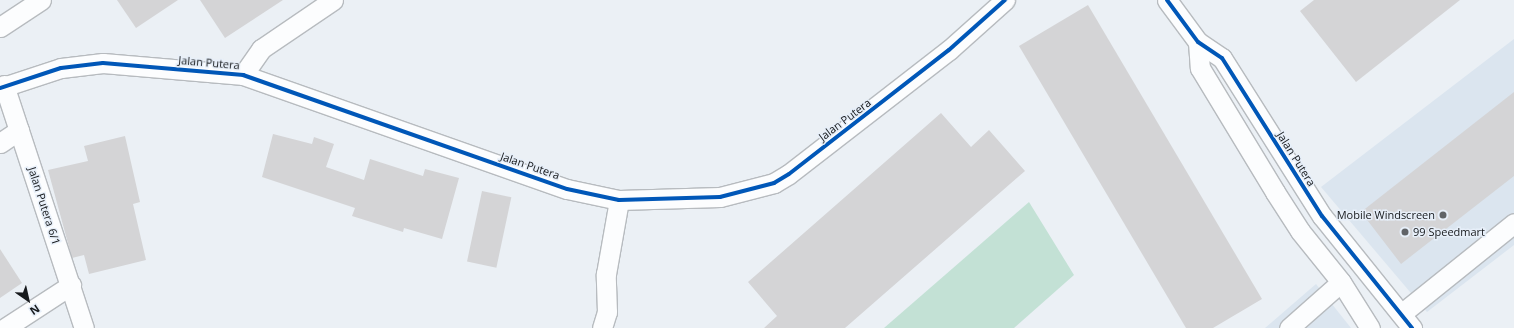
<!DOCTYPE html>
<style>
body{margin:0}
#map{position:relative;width:1514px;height:328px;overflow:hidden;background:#ebf0f5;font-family:"Open Sans",sans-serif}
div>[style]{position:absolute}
.built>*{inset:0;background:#dbe5ef}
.green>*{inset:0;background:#c3e1d5}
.building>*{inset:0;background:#d4d4d6;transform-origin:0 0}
.roads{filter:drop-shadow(1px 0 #b7bbbf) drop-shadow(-1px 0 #b7bbbf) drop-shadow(0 1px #b7bbbf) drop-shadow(0 -1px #b7bbbf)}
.street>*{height:19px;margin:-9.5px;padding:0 9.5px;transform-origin:9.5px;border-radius:9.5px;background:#fcfdfe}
.cycleway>*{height:4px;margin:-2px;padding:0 2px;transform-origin:2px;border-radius:2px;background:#0057b8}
.dots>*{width:11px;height:11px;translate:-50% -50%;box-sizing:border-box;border:2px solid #e7eff9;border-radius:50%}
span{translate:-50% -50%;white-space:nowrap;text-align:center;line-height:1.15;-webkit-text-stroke:3px #e7eff9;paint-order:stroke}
.street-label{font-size:11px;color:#16191c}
.poi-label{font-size:11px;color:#16191c}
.right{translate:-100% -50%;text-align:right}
.left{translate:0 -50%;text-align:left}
.north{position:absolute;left:8px;top:280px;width:40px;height:40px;-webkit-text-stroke:3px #e7eff9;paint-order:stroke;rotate:146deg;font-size:11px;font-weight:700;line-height:16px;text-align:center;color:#16191c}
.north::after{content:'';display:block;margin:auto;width:14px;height:18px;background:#16191c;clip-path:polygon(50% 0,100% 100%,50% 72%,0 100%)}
</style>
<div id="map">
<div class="built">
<i style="clip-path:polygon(1514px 39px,1514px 245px,1427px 312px,1321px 187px)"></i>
<i style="clip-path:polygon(1316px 284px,1351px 328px,1265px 328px)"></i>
</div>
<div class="green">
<i style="clip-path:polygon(1029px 202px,1074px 275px,1014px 328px,884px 328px)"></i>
</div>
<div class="building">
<i style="clip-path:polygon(117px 0,178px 0,136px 28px)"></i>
<i style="clip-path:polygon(200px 0,283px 0,225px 38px)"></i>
<i style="clip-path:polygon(1314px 0,1460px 0,1356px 82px,1300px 11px)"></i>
<i style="clip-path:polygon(1088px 5px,1262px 299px,1213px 328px,1186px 328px,1019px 46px)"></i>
<i style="clip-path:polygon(1514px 92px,1514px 176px,1401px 264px,1361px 212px)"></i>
<i style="clip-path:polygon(941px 113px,971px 147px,989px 130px,1025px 171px,845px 328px,764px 328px,777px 316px,748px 282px)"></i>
<i style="clip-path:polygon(273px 134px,312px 144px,314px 137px,334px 144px,326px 167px,364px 180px,370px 159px,423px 176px,425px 169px,459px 178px,442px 239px,404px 228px,403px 232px,352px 216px,355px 208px,262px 177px)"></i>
<i style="clip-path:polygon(125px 136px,140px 202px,133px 204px,146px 260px,89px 274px,84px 255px,72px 258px,48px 170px,88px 161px,84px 146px)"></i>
<i style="left:482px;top:191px;width:30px;height:72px;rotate:12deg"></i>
<i style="clip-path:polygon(0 249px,22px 283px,0 298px)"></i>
</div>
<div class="roads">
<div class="street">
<i style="left:1167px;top:0;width:52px;rotate:53.6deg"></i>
<i style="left:1198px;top:42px;width:29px;rotate:34deg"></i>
<i style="left:1222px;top:58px;width:187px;rotate:57.7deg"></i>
<i style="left:1322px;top:216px;width:144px;rotate:51.2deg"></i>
<i style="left:0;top:27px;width:49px;rotate:-33.4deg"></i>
<i style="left:1198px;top:42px;width:26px;rotate:86deg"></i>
<i style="left:1200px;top:68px;width:145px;rotate:58.8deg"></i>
<i style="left:1275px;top:192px;width:46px;rotate:57.3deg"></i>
<i style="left:1300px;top:231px;width:65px;rotate:51.2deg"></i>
<i style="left:1341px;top:282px;width:54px;rotate:57.8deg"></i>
<i style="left:243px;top:75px;width:32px;rotate:-55deg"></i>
<i style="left:261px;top:49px;width:87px;rotate:-34.2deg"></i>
<i style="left:4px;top:85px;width:256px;rotate:71.8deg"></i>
<i style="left:0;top:88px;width:64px;rotate:-18.2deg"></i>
<i style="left:61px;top:68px;width:42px;rotate:-6.8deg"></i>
<i style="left:103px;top:63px;width:141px;rotate:4.9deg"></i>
<i style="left:243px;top:75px;width:343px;rotate:19.4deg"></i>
<i style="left:567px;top:189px;width:53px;rotate:11.9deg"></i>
<i style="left:619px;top:200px;width:101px;rotate:-1.7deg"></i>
<i style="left:720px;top:197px;width:56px;rotate:-14.5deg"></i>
<i style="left:774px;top:183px;width:17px;rotate:-31deg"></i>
<i style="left:789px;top:174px;width:202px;rotate:-37.8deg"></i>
<i style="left:949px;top:50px;width:75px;rotate:-41.8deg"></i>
<i style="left:0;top:143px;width:23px;rotate:-34deg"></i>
<i style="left:1401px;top:314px;width:145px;rotate:-38.8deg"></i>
<i style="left:5px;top:328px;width:79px;rotate:-33.1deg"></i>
<i style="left:602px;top:328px;width:17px;rotate:-73deg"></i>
<i style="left:607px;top:312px;width:38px;rotate:-92deg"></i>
<i style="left:606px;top:274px;width:75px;rotate:-80deg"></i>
<i style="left:1289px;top:328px;width:69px;rotate:-41.5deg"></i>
</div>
</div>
<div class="cycleway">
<i style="left:1167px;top:0;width:52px;rotate:53.6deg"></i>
<i style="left:1198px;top:42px;width:29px;rotate:34deg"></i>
<i style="left:1222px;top:58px;width:187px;rotate:57.7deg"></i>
<i style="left:1322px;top:216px;width:144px;rotate:51.2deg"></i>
<i style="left:0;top:88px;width:64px;rotate:-18.2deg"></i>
<i style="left:61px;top:68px;width:42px;rotate:-6.8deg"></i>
<i style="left:103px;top:63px;width:141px;rotate:4.9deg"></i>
<i style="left:243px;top:75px;width:343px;rotate:19.4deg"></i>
<i style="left:567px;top:189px;width:53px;rotate:11.9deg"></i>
<i style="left:619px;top:200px;width:101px;rotate:-1.7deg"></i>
<i style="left:720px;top:197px;width:56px;rotate:-14.5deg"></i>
<i style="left:774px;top:183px;width:17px;rotate:-31deg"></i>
<i style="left:789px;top:174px;width:202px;rotate:-37.8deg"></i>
<i style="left:949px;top:50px;width:75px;rotate:-41.8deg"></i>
</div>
<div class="dots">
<i style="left:1443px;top:215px;background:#616468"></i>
<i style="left:1405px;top:232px;background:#616468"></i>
</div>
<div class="street-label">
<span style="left:209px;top:63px;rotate:5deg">Jalan Putera</span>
<span style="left:845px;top:120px;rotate:-37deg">Jalan Putera</span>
<span style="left:1296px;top:159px;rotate:58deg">Jalan Putera</span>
<span style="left:530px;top:166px;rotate:19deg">Jalan Putera</span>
<span style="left:44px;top:206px;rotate:72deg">Jalan Putera 6/1</span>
</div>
<div class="poi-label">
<span class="right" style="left:1435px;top:215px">Mobile Windscreen</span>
<span class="left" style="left:1413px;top:232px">99 Speedmart</span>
</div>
<div class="north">N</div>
</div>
